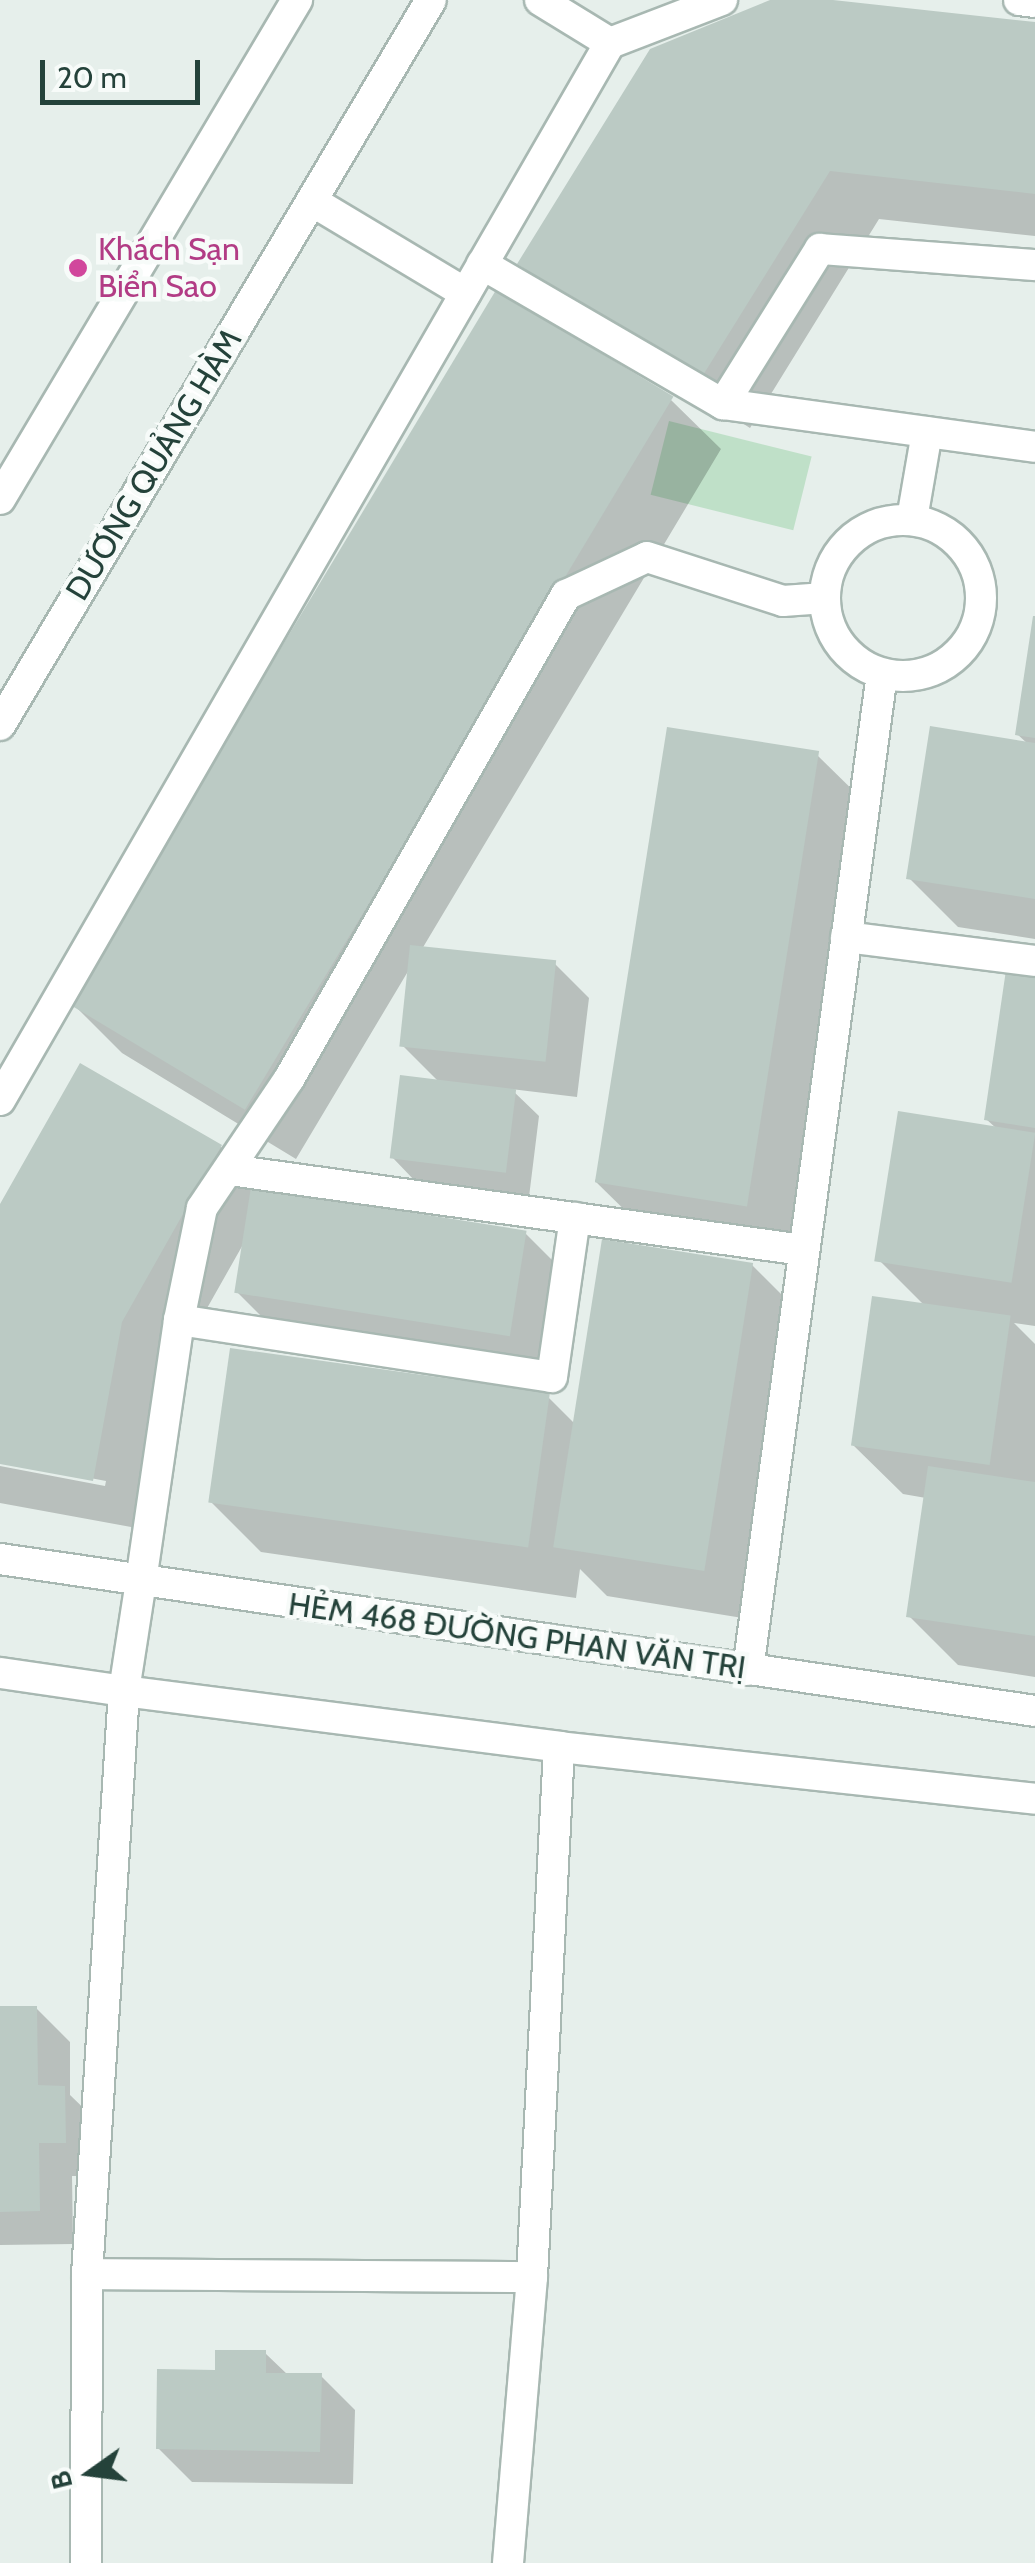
<!DOCTYPE html>
<meta charset="utf-8">
<style>
body{margin:0}
#map{position:relative;width:1035px;height:2563px;overflow:hidden;background:#e6efeb;font-family:Cabin,sans-serif}
div>[style]{position:absolute}
.green>*{inset:0;background:#bfe0c8;transform-origin:0 0}
.shadow>*{inset:0;background:#0003}
.building>*{inset:0;background:#bbcac4;transform-origin:0 0}
.roads{filter:drop-shadow(2px 0 #a8b8b2) drop-shadow(-2px 0 #a8b8b2) drop-shadow(0 2px #a8b8b2) drop-shadow(0 -2px #a8b8b2)}
.service>*{height:30px;margin:-15px;padding:0 15px;transform-origin:15px;border-radius:15px;background:#fff}
.minor>*{height:30px;margin:-15px;padding:0 15px;transform-origin:15px;border-radius:15px;background:#fff}
.minor>.ring{margin:-15px;padding:0;box-sizing:content-box;background:none;border:30px solid #fff;border-radius:50%}
.tertiary>*{height:30px;margin:-15px;padding:0 15px;transform-origin:15px;border-radius:15px;background:#fff}
.dots>*{width:28px;height:28px;translate:-50% -50%;box-sizing:border-box;border:5px solid #f7fbf9;border-radius:50%}
span{translate:-50% -50%;white-space:nowrap;text-align:center;line-height:1.15;-webkit-text-stroke:9px #f7fbf9;paint-order:stroke}
.hotel-label{font-size:32px;color:#b23c85}
.left{translate:0 -50%;text-align:left}
.street-label{font-size:32px;color:#24423a}
.north{position:absolute;left:40px;top:2423px;width:100px;height:100px;-webkit-text-stroke:8px #f7fbf9;paint-order:stroke;rotate:256deg;font-size:28px;font-weight:700;line-height:40px;text-align:center;color:#24423a}
.north::after{content:'';display:block;margin:auto;width:35px;height:45px;background:#24423a;clip-path:polygon(50% 0,100% 100%,50% 72%,0 100%)}
.scale{position:absolute;left:40px;top:60px;width:160px;height:45px;box-sizing:border-box;border:5px solid #24423a;border-top:0;padding-left:12px;font-size:30px;line-height:35px;white-space:nowrap;color:#24423a;-webkit-text-stroke:8px #f7fbf9;paint-order:stroke}
</style>
<div id="map">
<div class="green">
<i style="left:669px;top:421px;width:147px;height:76px;rotate:14deg"></i>
</div>
<div class="shadow">
<i style="clip-path:polygon(776px 0,1035px 25px,1035px 236px,879px 219px,750px 428px,570px 313px,520px 264px)"></i>
<i style="clip-path:polygon(671px 400px,721px 449px,422px 949px,555px 964px,589px 998px,577px 1097px,511px 1089px,539px 1116px,529px 1197px,416px 1182px,392px 1157px,439px 1082px,402px 1045px,410px 968px,296px 1159px,122px 1053px,72px 1003px)"></i>
<i style="clip-path:polygon(1035px 618px,1035px 939px,958px 927px,909px 878px,1028px 744px,1017px 734px)"></i>
<i style="clip-path:polygon(817px 755px,867px 804px,792px 1256px,645px 1230px,595px 1181px)"></i>
<i style="clip-path:polygon(1035px 977px,1035px 1326px,1014px 1323px,1035px 1344px,1035px 1677px,958px 1665px,909px 1616px,926px 1498px,903px 1494px,853px 1445px,925px 1306px,879px 1260px,996px 1128px,986px 1119px)"></i>
<i style="clip-path:polygon(81px 1066px,221px 1147px,266px 1192px,526px 1234px,560px 1268px,544px 1369px,271px 1326px,237px 1292px,245px 1241px,171px 1372px,142px 1529px,0 1503px,0 1466px,105px 1486px,106px 1481px,0 1461px,0 1209px)"></i>
<i style="clip-path:polygon(752px 1265px,802px 1315px,755px 1620px,607px 1596px,580px 1569px,576px 1598px,261px 1552px,212px 1503px,549px 1398px,576px 1425px)"></i>
<i style="clip-path:polygon(0 2008px,36px 2008px,70px 2042px,70px 2095px,98px 2122px,99px 2176px,72px 2176px,73px 2244px,0 2245px)"></i>
<i style="clip-path:polygon(265px 2353px,288px 2375px,321px 2376px,355px 2410px,353px 2484px,192px 2482px,158px 2448px,217px 2373px)"></i>
</div>
<div class="building">
<i style="clip-path:polygon(770px 0,833px 0,1035px 22px,1035px 194px,830px 171px,700px 380px,517px 264px,650px 49px)"></i>
<i style="left:496px;top:290px;width:207px;height:832px;rotate:31deg"></i>
<i style="clip-path:polygon(1033px 616px,1035px 616px,1035px 738px,1015px 735px)"></i>
<i style="clip-path:polygon(930px 726px,1035px 743px,1035px 899px,906px 879px)"></i>
<i style="left:667px;top:727px;width:154px;height:461px;rotate:9deg"></i>
<i style="left:410px;top:945px;width:147px;height:102px;rotate:6deg"></i>
<i style="clip-path:polygon(1006px 970px,1035px 974px,1035px 1128px,984px 1120px)"></i>
<i style="clip-path:polygon(80px 1063px,222px 1145px,122px 1322px,93px 1481px,0 1464px,0 1204px)"></i>
<i style="left:400px;top:1075px;width:117px;height:84px;rotate:7deg"></i>
<i style="left:898px;top:1111px;width:139px;height:152px;rotate:9deg"></i>
<i style="left:251px;top:1187px;width:279px;height:107px;rotate:9deg"></i>
<i style="left:602px;top:1239px;width:153px;height:312px;rotate:9deg"></i>
<i style="left:872px;top:1296px;width:140px;height:151px;rotate:8deg"></i>
<i style="left:230px;top:1348px;width:323px;height:156px;rotate:8deg"></i>
<i style="clip-path:polygon(928px 1466px,1035px 1482px,1035px 1636px,906px 1617px)"></i>
<i style="clip-path:polygon(0 2006px,37px 2006px,38px 2085px,65px 2086px,66px 2143px,39px 2143px,40px 2211px,0 2212px)"></i>
<i style="clip-path:polygon(215px 2350px,266px 2350px,266px 2373px,322px 2373px,320px 2452px,156px 2449px,157px 2369px,215px 2370px)"></i>
</div>
<div class="roads">
<div class="service">
<i style="left:540px;top:0;width:82px;rotate:31.6deg"></i>
<i style="left:141px;top:1581px;width:111px;rotate:98.8deg"></i>
<i style="left:124px;top:1691px;width:439px;rotate:7.3deg"></i>
<i style="left:559px;top:1747px;width:479px;rotate:6.2deg"></i>
<i style="left:0;top:1673px;width:125px;rotate:8.3deg"></i>
<i style="left:124px;top:1691px;width:584px;rotate:93.63deg"></i>
<i style="left:87px;top:2274px;width:289px;rotate:90.2deg"></i>
<i style="left:87px;top:2274px;width:445px;rotate:0.4deg"></i>
<i style="left:508px;top:2563px;width:287px;rotate:-85.2deg"></i>
<i style="left:532px;top:2277px;width:531px;rotate:-87.08deg"></i>
</div>
<div class="minor">
<i style="left:1019px;top:0;width:16px;rotate:7deg"></i>
<i style="left:312px;top:201px;width:179px;rotate:31deg"></i>
<i style="left:482px;top:264px;width:279px;rotate:30.2deg"></i>
<i style="left:723px;top:404px;width:315px;rotate:7.8deg"></i>
<i style="left:723px;top:404px;width:183px;rotate:-58deg"></i>
<i style="left:820px;top:249px;width:216px;rotate:4.3deg"></i>
<i style="left:912px;top:519px;width:88px;rotate:-80.2deg"></i>
<i class="ring" style="left:825px;top:520px;width:126px;height:126px"></i>
<i style="left:846px;top:937px;width:191px;rotate:7.2deg"></i>
<i style="left:0;top:1100px;width:1220px;rotate:-60.01deg"></i>
<i style="left:610px;top:43px;width:120px;rotate:-21deg"></i>
<i style="left:230px;top:1170px;width:579px;rotate:7.95deg"></i>
<i style="left:179px;top:1320px;width:377px;rotate:8.7deg"></i>
<i style="left:552px;top:1377px;width:161px;rotate:-81.8deg"></i>
<i style="left:0;top:1559px;width:1046px;rotate:8.35deg"></i>
<i style="left:141px;top:1581px;width:264px;rotate:-81.7deg"></i>
<i style="left:179px;top:1320px;width:114px;rotate:-78.4deg"></i>
<i style="left:202px;top:1208px;width:156px;rotate:-56deg"></i>
<i style="left:289px;top:1079px;width:558px;rotate:-60.22deg"></i>
<i style="left:566px;top:595px;width:89px;rotate:-25.1deg"></i>
<i style="left:647px;top:557px;width:143px;rotate:17.9deg"></i>
<i style="left:783px;top:601px;width:42px;rotate:-4.1deg"></i>
<i style="left:748px;top:1670px;width:1005px;rotate:-82.34deg"></i>
</div>
<div class="tertiary">
<i style="left:0;top:499px;width:581px;rotate:-59.24deg"></i>
<i style="left:0;top:725px;width:843px;rotate:-59.27deg"></i>
</div>
</div>
<div class="dots">
<i style="left:78px;top:268px;background:#d1479c"></i>
</div>
<div class="hotel-label">
<span class="left" style="left:98px;top:268px">Khách Sạn<br>Biển Sao</span>
</div>
<div class="street-label">
<span style="left:154px;top:465px;rotate:-59deg">DƯƠNG QUẢNG HÀM</span>
<span style="left:517px;top:1636px;rotate:8deg">HẺM 468 ĐƯỜNG PHAN VĂN TRỊ</span>
</div>
<div class="north">B</div>
<div class="scale">20 m</div>
</div>
